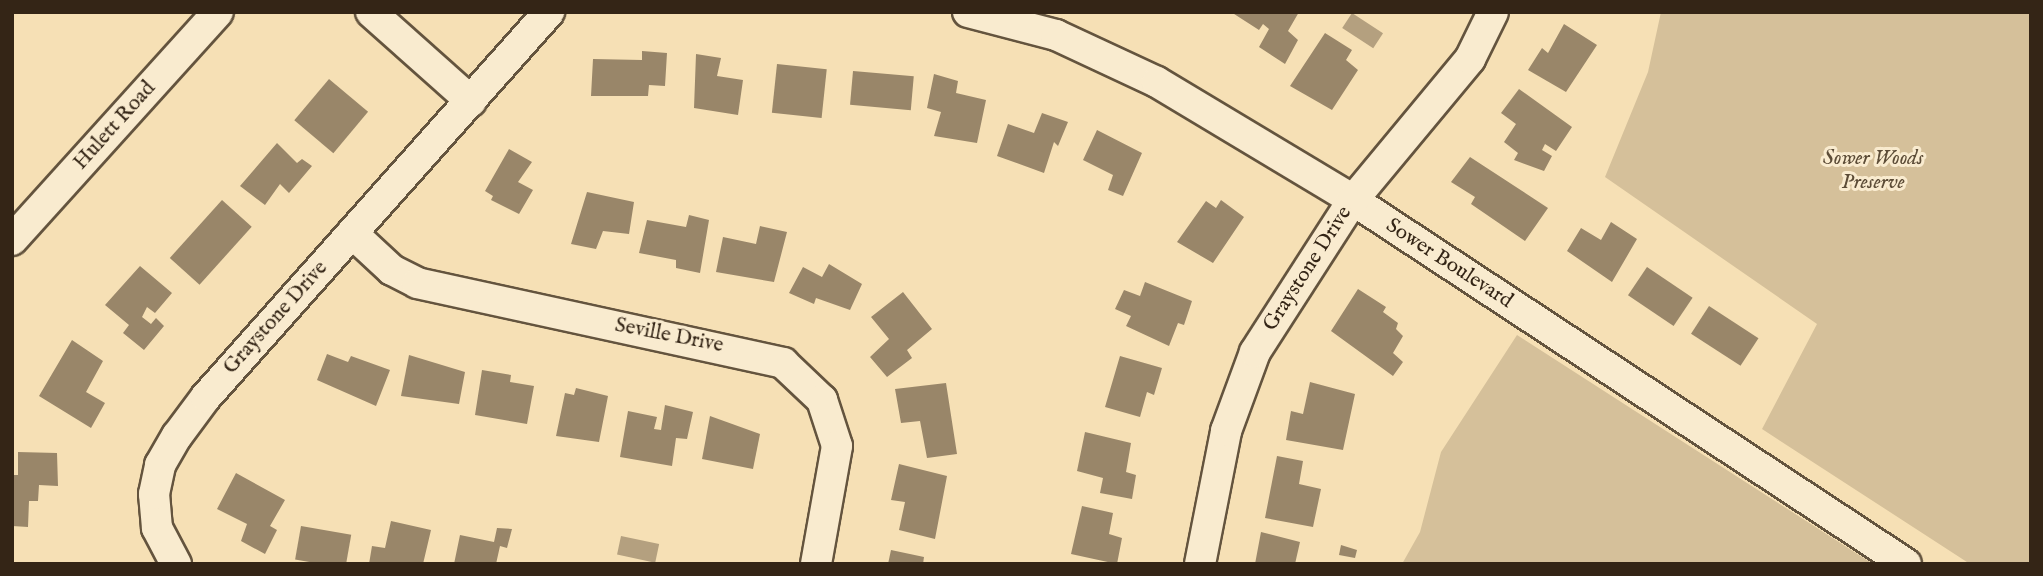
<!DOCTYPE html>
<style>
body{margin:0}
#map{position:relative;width:2043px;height:576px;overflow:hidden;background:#f6e0b5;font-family:"IM FELL English",serif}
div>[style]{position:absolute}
.green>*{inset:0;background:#d5c09a}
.water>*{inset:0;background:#b4a07f;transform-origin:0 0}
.building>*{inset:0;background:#998669;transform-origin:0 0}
.roads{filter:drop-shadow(2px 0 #64543e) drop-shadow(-2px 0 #64543e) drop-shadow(0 2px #64543e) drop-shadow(0 -2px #64543e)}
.minor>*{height:30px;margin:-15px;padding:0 15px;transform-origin:15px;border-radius:15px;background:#f9ebcf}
span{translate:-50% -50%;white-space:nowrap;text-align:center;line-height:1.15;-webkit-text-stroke:6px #f9ebcf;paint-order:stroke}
.street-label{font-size:21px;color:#342516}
.park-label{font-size:21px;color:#5c4c37;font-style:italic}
.frame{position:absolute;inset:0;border:14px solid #342516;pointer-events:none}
</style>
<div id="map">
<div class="green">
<i style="clip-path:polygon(1661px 12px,2031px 12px,2031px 564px,1970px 564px,1762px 429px,1817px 324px,1605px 177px,1648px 72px)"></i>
<i style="clip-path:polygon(1517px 335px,1873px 564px,1402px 564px,1420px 532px,1441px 452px)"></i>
</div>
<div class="water">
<i style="left:1352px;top:13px;width:37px;height:18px;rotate:33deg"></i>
<i style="left:621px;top:536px;width:39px;height:19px;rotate:12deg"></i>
</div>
<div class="building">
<i style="clip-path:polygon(1231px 12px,1299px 12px,1288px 31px,1298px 40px,1285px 64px,1259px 47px,1269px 29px,1263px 24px,1259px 30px)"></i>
<i style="clip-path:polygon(1564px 24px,1597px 45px,1566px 92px,1528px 70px,1542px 48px,1548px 53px)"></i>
<i style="clip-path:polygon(1325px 33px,1352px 50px,1346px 60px,1358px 70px,1332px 110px,1290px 86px)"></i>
<i style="clip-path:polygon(642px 51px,667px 53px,665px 86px,649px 85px,648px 96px,591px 96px,593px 59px,642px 60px)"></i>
<i style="clip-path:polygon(696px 54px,721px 58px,717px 76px,743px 80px,738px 115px,694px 108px)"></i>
<i style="left:777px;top:64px;width:50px;height:49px;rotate:6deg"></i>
<i style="left:853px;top:71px;width:61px;height:34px;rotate:5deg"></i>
<i style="clip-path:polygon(934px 74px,958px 81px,956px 93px,986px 100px,977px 143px,934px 136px,941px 112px,927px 108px)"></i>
<i style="left:329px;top:79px;width:51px;height:54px;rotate:40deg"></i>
<i style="clip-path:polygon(1519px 89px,1572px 127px,1556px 151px,1545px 144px,1542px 150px,1552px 156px,1544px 171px,1514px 160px,1518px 153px,1504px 142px,1516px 124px,1501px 113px)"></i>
<i style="clip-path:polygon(1042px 113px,1068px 122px,1058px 146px,1054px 142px,1044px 173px,997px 156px,1008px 124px,1034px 133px)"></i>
<i style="clip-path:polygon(1097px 130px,1142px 153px,1123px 196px,1108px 190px,1113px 175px,1083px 160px)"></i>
<i style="clip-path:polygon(277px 143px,297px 163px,302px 159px,312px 166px,289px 193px,280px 184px,265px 205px,240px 186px)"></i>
<i style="clip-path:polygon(509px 149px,532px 162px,518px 182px,533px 190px,519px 214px,491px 200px,493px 196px,485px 191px)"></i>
<i style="clip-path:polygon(1470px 157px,1548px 208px,1525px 241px,1471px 204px,1475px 197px,1451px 182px)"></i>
<i style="clip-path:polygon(587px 192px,634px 202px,629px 234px,603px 231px,596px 249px,571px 244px)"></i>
<i style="left:222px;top:200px;width:40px;height:78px;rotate:42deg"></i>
<i style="clip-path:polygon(1221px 200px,1244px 217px,1213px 263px,1177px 242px,1206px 201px,1216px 208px)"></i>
<i style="clip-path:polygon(689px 215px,709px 220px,700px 273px,676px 268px,676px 260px,639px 253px,647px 220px,686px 227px)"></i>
<i style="clip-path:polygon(1611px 222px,1637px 239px,1612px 282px,1567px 251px,1581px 228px,1601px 240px)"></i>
<i style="clip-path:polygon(760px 226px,787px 232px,774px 282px,716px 272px,723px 237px,756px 244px)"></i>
<i style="clip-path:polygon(829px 264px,862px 284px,850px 310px,816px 298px,814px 304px,789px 293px,803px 267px,822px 277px)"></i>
<i style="clip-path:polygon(140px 266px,172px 293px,155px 313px,147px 307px,142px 317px,151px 324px,156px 318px,164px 326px,144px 350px,123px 333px,129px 325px,105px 305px)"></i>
<i style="left:1647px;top:267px;width:55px;height:34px;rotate:34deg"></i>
<i style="clip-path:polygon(1145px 282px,1192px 301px,1184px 325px,1178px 323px,1169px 346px,1126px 326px,1131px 316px,1115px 309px,1124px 290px,1140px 296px)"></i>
<i style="clip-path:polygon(1358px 289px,1386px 307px,1383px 312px,1398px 323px,1396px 329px,1403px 336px,1393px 353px,1403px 362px,1393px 376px,1331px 331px)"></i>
<i style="clip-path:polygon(903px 292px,932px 329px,907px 350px,912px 358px,887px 377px,870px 357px,889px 339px,871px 317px)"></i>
<i style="left:1709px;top:306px;width:59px;height:33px;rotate:33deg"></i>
<i style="clip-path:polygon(72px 340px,103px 361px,86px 392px,105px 403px,91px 428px,39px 396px)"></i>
<i style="clip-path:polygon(327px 354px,348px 362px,351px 356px,390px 370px,376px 406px,317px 380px)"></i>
<i style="clip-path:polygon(409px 355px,465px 372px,459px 404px,401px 396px)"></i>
<i style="clip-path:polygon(1120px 356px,1162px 368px,1154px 395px,1147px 392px,1140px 417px,1105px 407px)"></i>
<i style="clip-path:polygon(482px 370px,511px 375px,510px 382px,534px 386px,527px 424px,475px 415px)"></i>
<i style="clip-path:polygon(1310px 382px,1355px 394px,1343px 450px,1286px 440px,1291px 411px,1303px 414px)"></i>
<i style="clip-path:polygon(946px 383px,957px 454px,927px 458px,920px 421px,901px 423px,895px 389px)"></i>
<i style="clip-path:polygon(576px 388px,608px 396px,599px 442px,556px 436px,565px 393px,574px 395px)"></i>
<i style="clip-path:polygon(665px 405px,693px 412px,687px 439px,676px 438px,672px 466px,620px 457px,628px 411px,657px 417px,654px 429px,661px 430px)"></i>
<i style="clip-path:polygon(710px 416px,760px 434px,753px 469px,702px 459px)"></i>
<i style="clip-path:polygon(1085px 432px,1131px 443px,1126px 472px,1136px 475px,1132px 499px,1100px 493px,1103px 478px,1077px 471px)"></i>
<i style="clip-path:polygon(18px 452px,57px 453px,58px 486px,39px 485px,38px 501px,29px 501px,28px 527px,12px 526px,12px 475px,18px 475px)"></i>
<i style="clip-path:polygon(1277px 456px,1303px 461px,1299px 484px,1321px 489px,1313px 527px,1265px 518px)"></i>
<i style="clip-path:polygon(899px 464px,947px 476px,935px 539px,899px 530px,905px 502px,891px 500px)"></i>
<i style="clip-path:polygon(236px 473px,285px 500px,270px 526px,277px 530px,265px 554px,241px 541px,247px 524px,217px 509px)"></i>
<i style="clip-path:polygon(1082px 506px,1113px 513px,1109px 534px,1122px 538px,1117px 564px,1071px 554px)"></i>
<i style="clip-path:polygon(391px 521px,431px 530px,423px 564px,369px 564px,372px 546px,385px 548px)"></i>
<i style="left:301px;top:526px;width:51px;height:34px;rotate:10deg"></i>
<i style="clip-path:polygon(497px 528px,512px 529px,507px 548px,500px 546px,496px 564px,454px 564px,460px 535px,494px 542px)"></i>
<i style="clip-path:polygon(1261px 532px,1300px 542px,1295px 564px,1255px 564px)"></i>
<i style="clip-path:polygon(1341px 545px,1357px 550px,1355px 558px,1339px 555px)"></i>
<i style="clip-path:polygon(891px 550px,924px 557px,923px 564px,888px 564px)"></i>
</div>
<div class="roads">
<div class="minor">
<i style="left:371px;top:12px;width:134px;rotate:41.7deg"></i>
<i style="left:968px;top:12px;width:91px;rotate:14.6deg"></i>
<i style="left:1056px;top:35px;width:111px;rotate:25deg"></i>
<i style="left:1157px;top:82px;width:229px;rotate:31deg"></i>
<i style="left:1353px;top:200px;width:662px;rotate:33.35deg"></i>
<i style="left:352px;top:233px;width:54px;rotate:42.8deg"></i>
<i style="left:392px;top:270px;width:28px;rotate:27deg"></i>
<i style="left:417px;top:283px;width:375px;rotate:12.3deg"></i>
<i style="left:783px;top:363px;width:54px;rotate:43.5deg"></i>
<i style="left:822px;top:400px;width:48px;rotate:71.9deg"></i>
<i style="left:837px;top:446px;width:120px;rotate:100.1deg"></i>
<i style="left:12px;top:240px;width:307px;rotate:-47.9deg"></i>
<i style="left:176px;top:564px;width:41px;rotate:-117.8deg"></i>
<i style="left:157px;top:528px;width:34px;rotate:-95deg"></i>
<i style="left:154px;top:494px;width:30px;rotate:-78deg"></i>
<i style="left:160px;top:465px;width:34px;rotate:-60deg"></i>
<i style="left:177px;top:436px;width:49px;rotate:-53.4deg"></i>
<i style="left:206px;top:397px;width:516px;rotate:-48.3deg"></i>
<i style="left:1200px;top:564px;width:136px;rotate:-78.9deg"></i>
<i style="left:1226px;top:431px;width:84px;rotate:-69.8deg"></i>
<i style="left:1255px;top:352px;width:181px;rotate:-57.2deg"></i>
<i style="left:1353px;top:200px;width:183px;rotate:-50.3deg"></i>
<i style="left:1470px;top:59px;width:52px;rotate:-63.9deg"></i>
</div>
</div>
<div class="street-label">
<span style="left:115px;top:126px;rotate:-48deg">Hulett Road</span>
<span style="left:1449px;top:264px;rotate:33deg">Sower Boulevard</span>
<span style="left:1308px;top:269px;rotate:-57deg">Graystone Drive</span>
<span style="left:276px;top:318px;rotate:-48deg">Graystone Drive</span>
<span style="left:669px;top:336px;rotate:11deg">Seville Drive</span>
</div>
<div class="park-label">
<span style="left:1873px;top:171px">Sower Woods<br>Preserve</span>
</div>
<div class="frame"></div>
</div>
